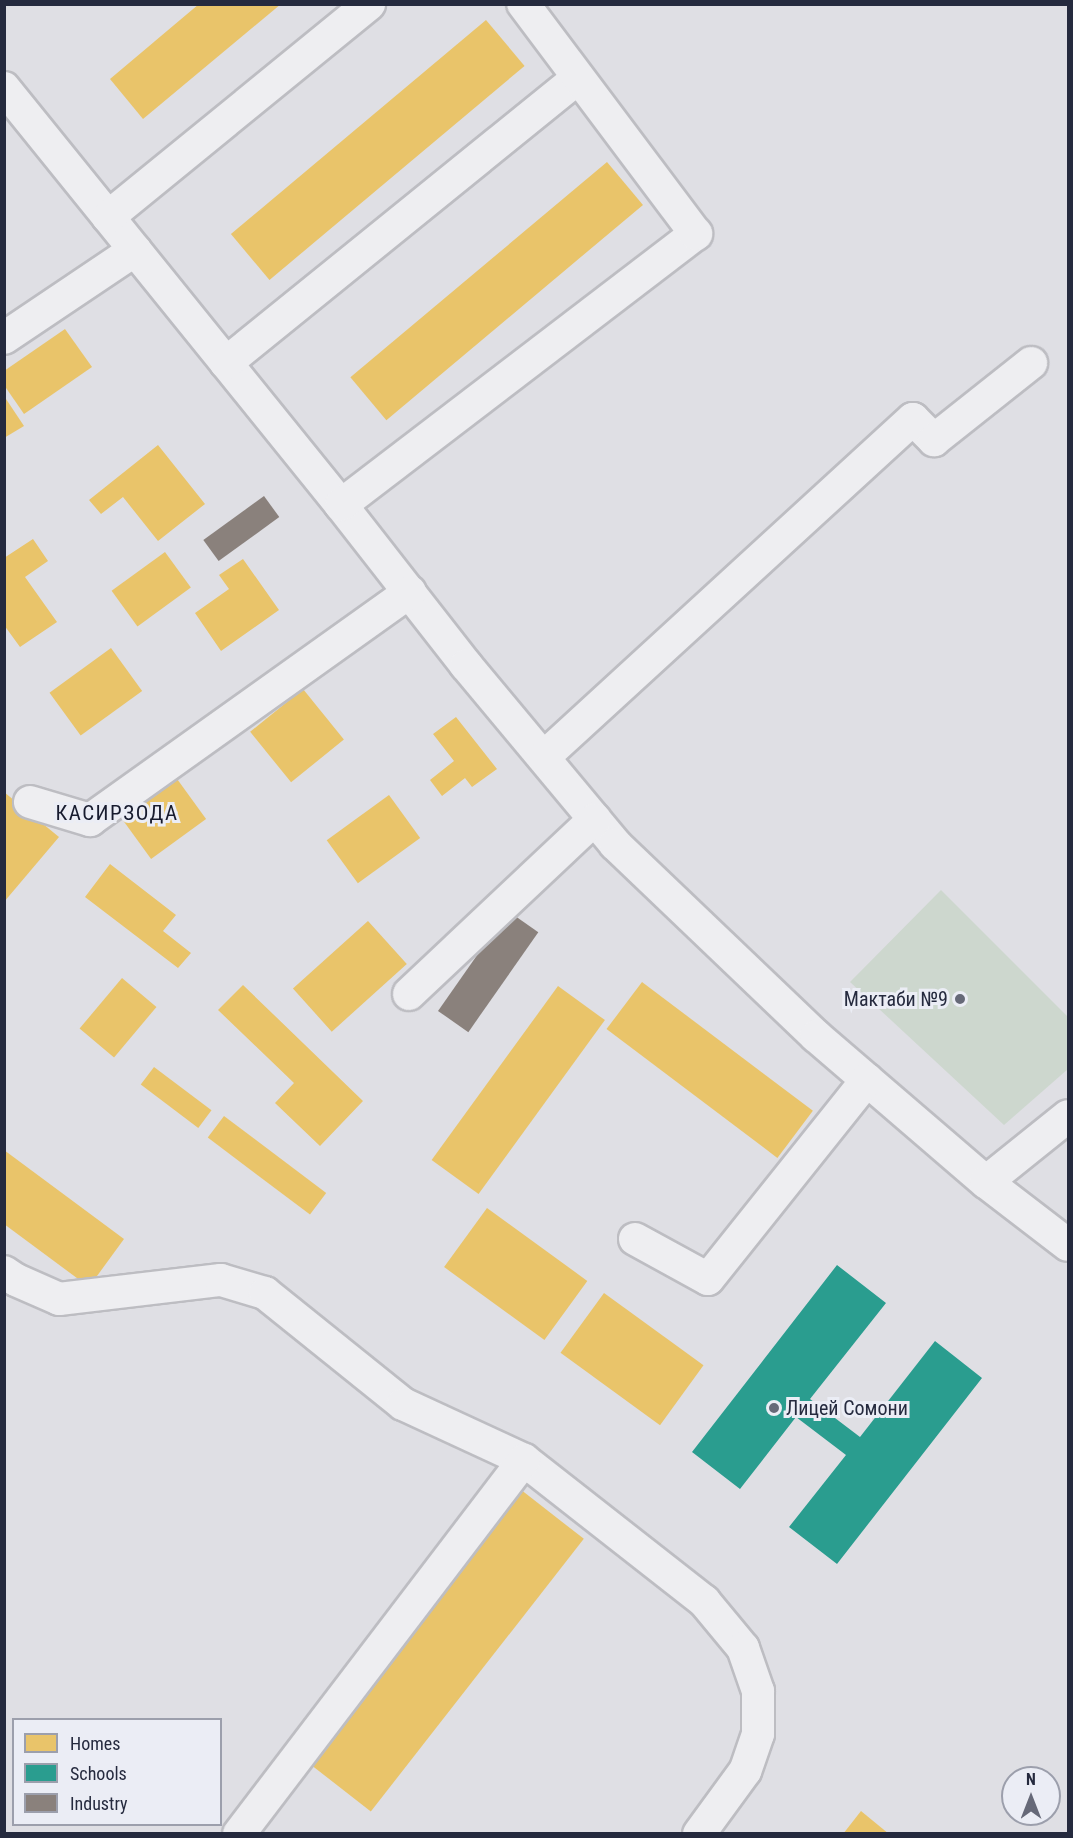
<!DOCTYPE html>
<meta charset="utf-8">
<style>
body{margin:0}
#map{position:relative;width:1073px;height:1838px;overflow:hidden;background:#dfdfe4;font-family:"Roboto Condensed",sans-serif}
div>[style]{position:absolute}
.green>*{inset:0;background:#cdd7ce}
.homes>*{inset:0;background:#e9c46a;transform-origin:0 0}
.schools>*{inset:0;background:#2a9d8f}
.industry>*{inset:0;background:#8a817c;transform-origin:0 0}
.roads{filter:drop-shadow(2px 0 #bdbdc2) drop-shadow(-2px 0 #bdbdc2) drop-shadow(0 2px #bdbdc2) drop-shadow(0 -2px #bdbdc2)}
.minor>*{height:32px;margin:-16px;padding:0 16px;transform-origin:16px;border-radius:16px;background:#eeeef1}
.dots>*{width:16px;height:16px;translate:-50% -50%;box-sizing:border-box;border:3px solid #ebedf5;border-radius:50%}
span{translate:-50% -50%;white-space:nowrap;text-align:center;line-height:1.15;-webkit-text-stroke:6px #ebedf5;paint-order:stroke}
.poi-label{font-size:20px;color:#252a3e}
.right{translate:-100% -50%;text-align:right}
.left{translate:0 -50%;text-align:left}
.neighbourhood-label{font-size:21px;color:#171b2e;letter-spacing:1.5px}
.frame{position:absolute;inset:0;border:6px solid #252a3e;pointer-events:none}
.legend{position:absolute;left:12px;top:1718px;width:210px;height:108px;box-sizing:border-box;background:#ebedf5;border:2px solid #9c9fac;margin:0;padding:8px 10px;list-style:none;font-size:18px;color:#252a3e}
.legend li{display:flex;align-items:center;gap:12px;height:30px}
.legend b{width:30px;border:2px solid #9c9fac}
.north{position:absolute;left:1001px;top:1766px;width:60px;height:60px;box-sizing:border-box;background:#ebedf5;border:2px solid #9c9fac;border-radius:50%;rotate:0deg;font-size:16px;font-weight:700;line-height:24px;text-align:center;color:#252a3e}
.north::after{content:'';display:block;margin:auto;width:21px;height:27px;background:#666978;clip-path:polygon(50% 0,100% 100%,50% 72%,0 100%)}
</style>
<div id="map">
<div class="green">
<i style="clip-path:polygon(941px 890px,1068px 1017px,1068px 1069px,1004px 1125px,850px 982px)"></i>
</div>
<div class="homes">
<i style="clip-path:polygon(199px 4px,281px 4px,143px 119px,110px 79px)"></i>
<i style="left:486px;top:20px;width:60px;height:333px;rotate:50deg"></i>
<i style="left:607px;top:162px;width:56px;height:335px;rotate:50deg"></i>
<i style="clip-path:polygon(65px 329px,92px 367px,24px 414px,4px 385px,4px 371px)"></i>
<i style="clip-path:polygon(4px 396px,24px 426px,4px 438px)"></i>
<i style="clip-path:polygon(158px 445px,205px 504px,158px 541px,123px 497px,101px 514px,89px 500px)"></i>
<i style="clip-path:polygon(33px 539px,48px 561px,25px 577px,57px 622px,20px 647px,4px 625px,4px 558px)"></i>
<i style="left:165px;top:552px;width:44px;height:66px;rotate:54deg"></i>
<i style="clip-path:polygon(243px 559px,279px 610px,221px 651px,195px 613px,229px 589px,219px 575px)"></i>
<i style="left:111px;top:648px;width:53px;height:76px;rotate:54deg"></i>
<i style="left:303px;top:689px;width:65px;height:68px;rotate:51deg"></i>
<i style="clip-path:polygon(456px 717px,497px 769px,472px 787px,465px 778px,442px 796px,430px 780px,454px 761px,433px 734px)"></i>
<i style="left:172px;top:772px;width:58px;height:68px;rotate:54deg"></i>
<i style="clip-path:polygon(4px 792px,59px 837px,4px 902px)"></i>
<i style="left:389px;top:795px;width:53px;height:77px;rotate:54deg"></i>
<i style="clip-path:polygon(110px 864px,176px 915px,163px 931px,191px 953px,178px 968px,85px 897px)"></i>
<i style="left:368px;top:921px;width:58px;height:101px;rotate:48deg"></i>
<i style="left:122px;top:978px;width:45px;height:66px;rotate:40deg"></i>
<i style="left:642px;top:982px;width:214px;height:59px;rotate:37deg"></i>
<i style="clip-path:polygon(243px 985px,363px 1101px,320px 1146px,275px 1103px,294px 1083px,218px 1010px)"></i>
<i style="left:558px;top:986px;width:58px;height:215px;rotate:36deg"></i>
<i style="left:154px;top:1067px;width:72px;height:22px;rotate:37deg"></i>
<i style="left:224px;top:1116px;width:128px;height:27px;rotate:37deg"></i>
<i style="clip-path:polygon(4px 1150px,124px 1239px,89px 1287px,4px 1224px)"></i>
<i style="left:487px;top:1208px;width:124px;height:73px;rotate:36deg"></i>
<i style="left:604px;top:1293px;width:123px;height:74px;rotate:36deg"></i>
<i style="left:520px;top:1489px;width:81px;height:346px;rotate:38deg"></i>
<i style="clip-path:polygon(861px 1811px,889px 1834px,843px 1834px)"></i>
</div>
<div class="schools">
<i style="clip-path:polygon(837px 1265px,886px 1303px,810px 1399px,860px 1437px,935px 1341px,982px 1378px,837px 1564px,789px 1527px,846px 1455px,796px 1417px,740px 1489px,692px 1452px)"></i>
</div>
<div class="industry">
<i style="left:264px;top:496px;width:26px;height:75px;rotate:54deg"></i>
<i style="left:508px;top:911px;width:37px;height:122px;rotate:35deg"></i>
</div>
<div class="roads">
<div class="minor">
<i style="left:4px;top:88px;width:536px;rotate:51.06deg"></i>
<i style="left:341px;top:505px;width:203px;rotate:52deg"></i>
<i style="left:466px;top:665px;width:233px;rotate:50.2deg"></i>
<i style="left:615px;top:844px;width:278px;rotate:43.7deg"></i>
<i style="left:816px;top:1036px;width:224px;rotate:40.7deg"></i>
<i style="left:986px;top:1182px;width:103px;rotate:37.5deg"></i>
<i style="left:108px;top:217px;width:337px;rotate:-39.2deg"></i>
<i style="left:4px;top:338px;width:158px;rotate:-33.9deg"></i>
<i style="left:226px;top:363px;width:453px;rotate:-39deg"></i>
<i style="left:341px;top:505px;width:447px;rotate:-37.4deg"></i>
<i style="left:696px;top:234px;width:288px;rotate:-126.9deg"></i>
<i style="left:545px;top:756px;width:499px;rotate:-42.5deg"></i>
<i style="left:913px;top:419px;width:30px;rotate:45deg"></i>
<i style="left:934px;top:440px;width:124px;rotate:-38.4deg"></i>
<i style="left:30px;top:802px;width:63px;rotate:16.7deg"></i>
<i style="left:90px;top:820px;width:393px;rotate:-35.5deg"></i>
<i style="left:409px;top:994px;width:255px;rotate:-43.3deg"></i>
<i style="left:986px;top:1182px;width:105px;rotate:-38.8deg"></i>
<i style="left:635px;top:1239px;width:83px;rotate:28.7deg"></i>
<i style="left:708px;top:1279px;width:255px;rotate:-51.4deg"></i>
<i style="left:4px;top:1272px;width:14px;rotate:34deg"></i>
<i style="left:16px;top:1280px;width:47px;rotate:23.8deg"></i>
<i style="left:59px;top:1299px;width:163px;rotate:-6.7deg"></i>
<i style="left:221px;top:1280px;width:46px;rotate:16.5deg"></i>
<i style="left:265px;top:1293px;width:177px;rotate:38.8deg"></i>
<i style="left:403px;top:1404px;width:133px;rotate:24.8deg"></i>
<i style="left:524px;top:1460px;width:229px;rotate:38.1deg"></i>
<i style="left:704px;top:1601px;width:61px;rotate:50.3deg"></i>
<i style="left:743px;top:1648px;width:46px;rotate:70.8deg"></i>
<i style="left:758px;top:1691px;width:43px;rotate:90deg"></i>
<i style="left:758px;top:1734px;width:39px;rotate:109deg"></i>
<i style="left:745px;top:1771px;width:78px;rotate:126.1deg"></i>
<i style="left:239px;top:1834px;width:470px;rotate:-52.7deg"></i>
</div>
</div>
<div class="dots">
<i style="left:960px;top:999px;background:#666978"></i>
<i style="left:774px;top:1408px;background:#666978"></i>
</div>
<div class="poi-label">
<span class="right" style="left:948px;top:999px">Мактаби №9</span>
<span class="left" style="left:786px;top:1408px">Лицей Сомони</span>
</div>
<div class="neighbourhood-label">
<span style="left:117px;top:813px">КАСИРЗОДА</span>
</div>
<div class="frame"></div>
<ul class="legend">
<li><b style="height:16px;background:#e9c46a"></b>Homes</li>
<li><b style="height:16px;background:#2a9d8f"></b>Schools</li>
<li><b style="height:16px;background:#8a817c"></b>Industry</li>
</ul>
<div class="north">N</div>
</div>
